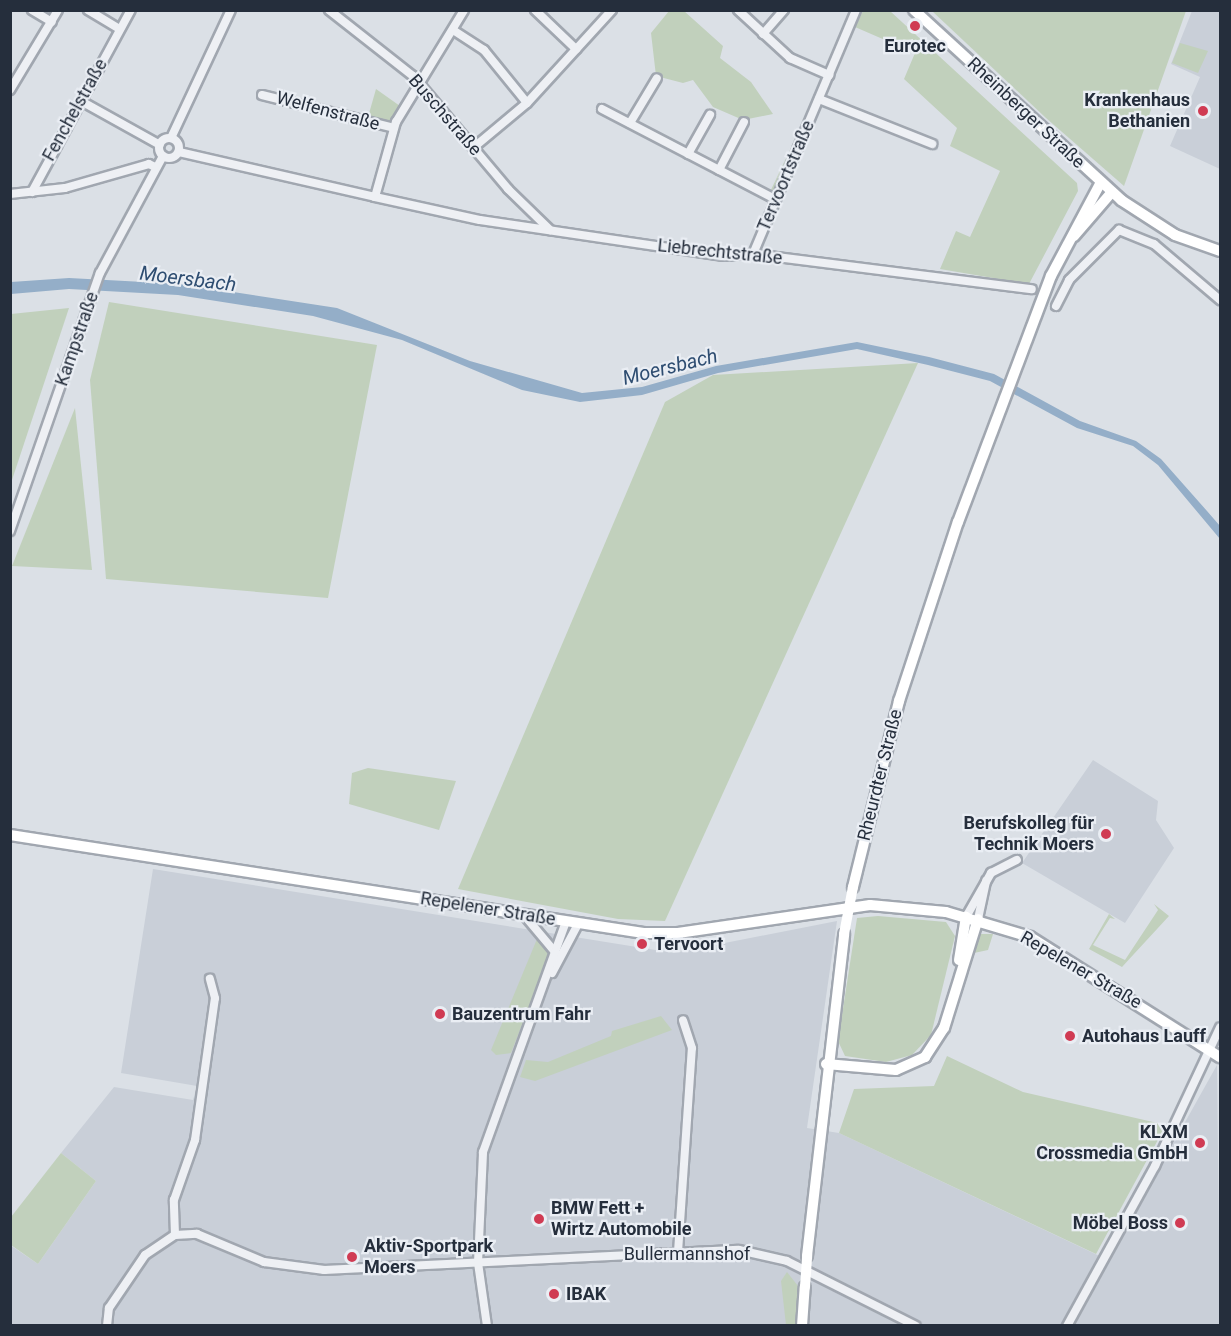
<!DOCTYPE html>
<meta charset="utf-8">
<style>
body{margin:0}
#map{position:relative;width:1231px;height:1336px;overflow:hidden;background:#dbe0e6;font-family:Roboto,sans-serif}
div>[style]{position:absolute}
.built>*{inset:0;background:#c9cfd8}
.green>*{inset:0;background:#c1d0bc}
.water>*{inset:0;background:#94aec8}
.roads{filter:drop-shadow(2px 0 #a1a7b0) drop-shadow(-2px 0 #a1a7b0) drop-shadow(0 2px #a1a7b0) drop-shadow(0 -2px #a1a7b0)}
.minor>*{height:8px;margin:-4px;padding:0 4px;transform-origin:4px;border-radius:4px;background:#eef0f4}
.minor>.ring{margin:-4px;padding:0;box-sizing:content-box;background:none;border:8px solid #eef0f4;border-radius:50%}
.secondary>*{height:10px;margin:-5px;padding:0 5px;transform-origin:5px;border-radius:5px;background:#fff}
.secondary-bridge>*{height:10px;margin:-5px;padding:0 5px;transform-origin:5px;border-radius:5px;background:#fff}
.dots>*{width:16px;height:16px;translate:-50% -50%;box-sizing:border-box;border:3px solid #eaeef4;border-radius:50%}
span{translate:-50% -50%;white-space:nowrap;text-align:center;line-height:1.15;-webkit-text-stroke:4.5px #eaeef4;paint-order:stroke}
.poi-label{font-size:18px;color:#252e3c;font-weight:700}
.right{translate:-100% -50%;text-align:right}
.left{translate:0 -50%;text-align:left}
.street-label{font-size:18px;color:#252e3c}
.water-label{font-size:20px;color:#2e4d71;font-style:italic}
.frame{position:absolute;inset:0;border:12px solid #252e3c;pointer-events:none}
</style>
<div id="map">
<div class="built">
<i style="clip-path:polygon(1192px 11px,1220px 11px,1220px 169px,1170px 146px,1200px 77px,1171px 64px)"></i>
<i style="clip-path:polygon(1093px 760px,1158px 801px,1156px 820px,1174px 848px,1125px 923px,1022px 863px)"></i>
<i style="clip-path:polygon(153px 869px,674px 953px,837px 921px,807px 1128px,839px 1133px,1108px 1260px,1217px 1065px,1220px 1325px,11px 1325px,10px 1245px,38px 1264px,96px 1181px,61px 1153px,114px 1087px,193px 1100px,197px 1086px,121px 1073px)"></i>
</div>
<div class="green">
<i style="clip-path:polygon(669px 11px,684px 11px,723px 46px,720px 58px,751px 82px,773px 114px,743px 120px,713px 107px,693px 80px,683px 83px,656px 76px,651px 33px)"></i>
<i style="clip-path:polygon(863px 11px,890px 11px,1077px 183px,1078px 191px,1029px 284px,940px 269px,956px 231px,970px 237px,1000px 171px,950px 146px,957px 128px,904px 79px,915px 53px,855px 27px)"></i>
<i style="clip-path:polygon(932px 11px,1186px 11px,1124px 186px,1046px 118px)"></i>
<i style="clip-path:polygon(1180px 43px,1208px 51px,1198px 73px,1172px 63px)"></i>
<i style="clip-path:polygon(821px 84px,777px 186px,774px 190px,770px 192px)"></i>
<i style="clip-path:polygon(376px 89px,400px 106px,391px 121px,368px 117px)"></i>
<i style="clip-path:polygon(109px 302px,377px 345px,328px 598px,106px 579px,90px 380px)"></i>
<i style="clip-path:polygon(69px 308px,11px 483px,11px 314px)"></i>
<i style="clip-path:polygon(918px 363px,665px 921px,618px 919px,458px 889px,665px 402px,713px 375px)"></i>
<i style="clip-path:polygon(75px 408px,92px 570px,12px 566px)"></i>
<i style="clip-path:polygon(368px 768px,456px 781px,439px 830px,349px 804px,352px 773px)"></i>
<i style="clip-path:polygon(1154px 904px,1169px 916px,1122px 967px,1089px 949px,1109px 914px,1115px 919px,1110px 918px,1093px 945px,1125px 960px,1158px 910px)"></i>
<i style="clip-path:polygon(878px 916px,946px 922px,955px 936px,931px 1035px,912px 1055px,886px 1062px,845px 1056px,838px 1041px,857px 918px)"></i>
<i style="clip-path:polygon(979px 934px,993px 934px,988px 950px,974px 953px,960px 992px)"></i>
<i style="clip-path:polygon(537px 939px,548px 946px,547px 961px,511px 1053px,496px 1055px,491px 1050px)"></i>
<i style="clip-path:polygon(661px 1016px,672px 1030px,535px 1081px,520px 1077px,526px 1060px,548px 1062px,611px 1036px,612px 1031px)"></i>
<i style="clip-path:polygon(947px 1056px,1023px 1092px,1166px 1125px,1096px 1254px,839px 1133px,854px 1089px,934px 1086px)"></i>
<i style="clip-path:polygon(61px 1153px,96px 1181px,38px 1264px,11px 1245px,11px 1217px)"></i>
<i style="clip-path:polygon(787px 1272px,798px 1286px,795px 1325px,786px 1325px,781px 1281px)"></i>
</div>
<div class="water">
<i style="clip-path:polygon(69px 278px,181px 284px,337px 308px,470px 361px,582px 393px,642px 387px,716px 366px,857px 342px,929px 357px,994px 374px,1080px 421px,1136px 441px,1161px 459px,1207px 511px,1220px 526px,1220px 539px,1158px 465px,1133px 446px,1077px 428px,990px 381px,928px 365px,857px 349px,718px 373px,642px 395px,580px 402px,522px 390px,402px 340px,313px 316px,178px 295px,69px 289px,11px 294px,11px 282px)"></i>
</div>
<div class="roads">
<div class="minor">
<i style="left:32px;top:10px;width:23px;rotate:31deg"></i>
<i style="left:88px;top:10px;width:37px;rotate:31deg"></i>
<i style="left:329px;top:10px;width:107px;rotate:38.2deg"></i>
<i style="left:413px;top:76px;width:148px;rotate:49.9deg"></i>
<i style="left:508px;top:189px;width:59px;rotate:44.3deg"></i>
<i style="left:535px;top:10px;width:57px;rotate:43.6deg"></i>
<i style="left:738px;top:10px;width:71px;rotate:42.7deg"></i>
<i style="left:790px;top:58px;width:43px;rotate:23.6deg"></i>
<i style="left:453px;top:30px;width:37px;rotate:33deg"></i>
<i style="left:484px;top:50px;width:68px;rotate:50.9deg"></i>
<i style="left:763px;top:34px;width:32px;rotate:-49deg"></i>
<i style="left:10px;top:90px;width:93px;rotate:-59deg"></i>
<i style="left:262px;top:95px;width:136px;rotate:14deg"></i>
<i style="left:819px;top:99px;width:122px;rotate:21.7deg"></i>
<i style="left:81px;top:101px;width:90px;rotate:29.1deg"></i>
<i style="left:602px;top:109px;width:195px;rotate:27.5deg"></i>
<i style="left:630px;top:123px;width:52px;rotate:-59deg"></i>
<i class="ring" style="left:159px;top:138px;width:12px;height:12px"></i>
<i style="left:171px;top:138px;width:141px;rotate:-64.9deg"></i>
<i style="left:473px;top:148px;width:70px;rotate:-39.8deg"></i>
<i style="left:527px;top:103px;width:126px;rotate:-47.6deg"></i>
<i style="left:179px;top:152px;width:201px;rotate:12.9deg"></i>
<i style="left:375px;top:197px;width:78px;rotate:-74.4deg"></i>
<i style="left:396px;top:122px;width:131px;rotate:-58.7deg"></i>
<i style="left:688px;top:154px;width:45px;rotate:-60.6deg"></i>
<i style="left:719px;top:170px;width:54px;rotate:-62.5deg"></i>
<i style="left:32px;top:192px;width:207px;rotate:-61.5deg"></i>
<i style="left:10px;top:194px;width:55px;rotate:-6.2deg"></i>
<i style="left:65px;top:188px;width:87px;rotate:-15.9deg"></i>
<i style="left:149px;top:164px;width:7px;rotate:27deg"></i>
<i style="left:375px;top:197px;width:107px;rotate:12.4deg"></i>
<i style="left:480px;top:220px;width:246px;rotate:8.4deg"></i>
<i style="left:723px;top:256px;width:30px;rotate:-4deg"></i>
<i style="left:753px;top:254px;width:281px;rotate:7.2deg"></i>
<i style="left:753px;top:254px;width:265px;rotate:-67.1deg"></i>
<i style="left:1056px;top:306px;width:29px;rotate:-63deg"></i>
<i style="left:1069px;top:280px;width:71px;rotate:-45deg"></i>
<i style="left:1119px;top:230px;width:38px;rotate:22deg"></i>
<i style="left:1154px;top:244px;width:87px;rotate:40.3deg"></i>
<i style="left:10px;top:531px;width:273px;rotate:-70.8deg"></i>
<i style="left:100px;top:273px;width:133px;rotate:-61.7deg"></i>
<i style="left:524px;top:915px;width:48px;rotate:50deg"></i>
<i style="left:966px;top:917px;width:51px;rotate:-60.4deg"></i>
<i style="left:991px;top:873px;width:29px;rotate:-27deg"></i>
<i style="left:978px;top:919px;width:39px;rotate:-78deg"></i>
<i style="left:552px;top:973px;width:55px;rotate:-62deg"></i>
<i style="left:175px;top:1235px;width:35px;rotate:-92deg"></i>
<i style="left:174px;top:1200px;width:64px;rotate:-70.7deg"></i>
<i style="left:195px;top:1140px;width:143px;rotate:-82deg"></i>
<i style="left:215px;top:998px;width:20px;rotate:-105deg"></i>
<i style="left:678px;top:1252px;width:204px;rotate:-86.1deg"></i>
<i style="left:692px;top:1048px;width:29px;rotate:-108deg"></i>
<i style="left:107px;top:1326px;width:18px;rotate:-84deg"></i>
<i style="left:109px;top:1308px;width:64px;rotate:-55.8deg"></i>
<i style="left:145px;top:1255px;width:36px;rotate:-34deg"></i>
<i style="left:175px;top:1235px;width:22px;rotate:-3deg"></i>
<i style="left:197px;top:1234px;width:73px;rotate:22.7deg"></i>
<i style="left:264px;top:1262px;width:61px;rotate:7.6deg"></i>
<i style="left:324px;top:1270px;width:415px;rotate:-2.8deg"></i>
<i style="left:739px;top:1250px;width:49px;rotate:12.9deg"></i>
<i style="left:787px;top:1261px;width:144px;rotate:26.7deg"></i>
<i style="left:487px;top:1326px;width:64px;rotate:-98.1deg"></i>
<i style="left:478px;top:1263px;width:111px;rotate:-87.4deg"></i>
<i style="left:483px;top:1152px;width:245px;rotate:-70.2deg"></i>
<i style="left:1067px;top:1326px;width:183px;rotate:-61.2deg"></i>
<i style="left:1155px;top:1166px;width:153px;rotate:-64.9deg"></i>
</div>
<div class="secondary">
<i style="left:914px;top:10px;width:281px;rotate:42.5deg"></i>
<i style="left:1121px;top:200px;width:64px;rotate:32.9deg"></i>
<i style="left:1175px;top:235px;width:48px;rotate:19.6deg"></i>
<i style="left:1074px;top:236px;width:58px;rotate:-49.2deg"></i>
<i style="left:10px;top:835px;width:641px;rotate:8.8deg"></i>
<i style="left:643px;top:933px;width:35px"></i>
<i style="left:678px;top:933px;width:194px;rotate:-8.3deg"></i>
<i style="left:870px;top:905px;width:76px;rotate:5.3deg"></i>
<i style="left:946px;top:912px;width:88px;rotate:16.6deg"></i>
<i style="left:1030px;top:937px;width:225px;rotate:32.3deg"></i>
<i style="left:853px;top:887px;width:192px;rotate:-76.1deg"></i>
<i style="left:899px;top:701px;width:188px;rotate:-71.8deg"></i>
<i style="left:958px;top:522px;width:263px;rotate:-69.3deg"></i>
<i style="left:1051px;top:276px;width:106px;rotate:-62deg"></i>
<i style="left:959px;top:960px;width:44px;rotate:-80.8deg"></i>
<i style="left:826px;top:1064px;width:70px;rotate:4.9deg"></i>
<i style="left:896px;top:1070px;width:32px;rotate:-24deg"></i>
<i style="left:925px;top:1057px;width:35px;rotate:-57deg"></i>
<i style="left:944px;top:1028px;width:114px;rotate:-72.7deg"></i>
<i style="left:807px;top:1256px;width:324px;rotate:-83.4deg"></i>
<i style="left:802px;top:1326px;width:39px;rotate:-86deg"></i>
</div>
</div>
<div class="secondary-bridge">
<i style="left:844px;top:934px;width:48px;rotate:-79.2deg"></i>
<i style="left:805px;top:1287px;width:31px;rotate:-86deg"></i>
</div>
<div class="dots">
<i style="left:915px;top:26px;background:#d03b53"></i>
<i style="left:1203px;top:111px;background:#d03b53"></i>
<i style="left:1106px;top:834px;background:#d03b53"></i>
<i style="left:642px;top:944px;background:#d03b53"></i>
<i style="left:440px;top:1014px;background:#d03b53"></i>
<i style="left:1070px;top:1036px;background:#d03b53"></i>
<i style="left:1200px;top:1143px;background:#d03b53"></i>
<i style="left:539px;top:1219px;background:#d03b53"></i>
<i style="left:1180px;top:1223px;background:#d03b53"></i>
<i style="left:352px;top:1257px;background:#d03b53"></i>
<i style="left:554px;top:1294px;background:#d03b53"></i>
</div>
<div class="poi-label">
<span style="left:915px;top:46px">Eurotec</span>
<span class="right" style="left:1190px;top:111px">Krankenhaus<br>Bethanien</span>
<span class="right" style="left:1094px;top:834px">Berufskolleg für<br>Technik Moers</span>
<span class="left" style="left:654px;top:944px">Tervoort</span>
<span class="left" style="left:452px;top:1014px">Bauzentrum Fahr</span>
<span class="left" style="left:1082px;top:1036px">Autohaus Lauff</span>
<span class="right" style="left:1188px;top:1143px">KLXM<br>Crossmedia GmbH</span>
<span class="left" style="left:551px;top:1219px">BMW Fett +<br>Wirtz Automobile</span>
<span class="right" style="left:1168px;top:1223px">Möbel Boss</span>
<span class="left" style="left:364px;top:1257px">Aktiv-Sportpark<br>Moers</span>
<span class="left" style="left:566px;top:1294px">IBAK</span>
</div>
<div class="street-label">
<span style="left:75px;top:110px;rotate:-61deg">Fenchelstraße</span>
<span style="left:328px;top:111px;rotate:15deg">Welfenstraße</span>
<span style="left:1026px;top:113px;rotate:43deg">Rheinberger Straße</span>
<span style="left:445px;top:115px;rotate:49deg">Buschstraße</span>
<span style="left:786px;top:176px;rotate:-67deg">Tervoortstraße</span>
<span style="left:720px;top:252px;rotate:6deg">Liebrechtstraße</span>
<span style="left:77px;top:339px;rotate:-71deg">Kampstraße</span>
<span style="left:880px;top:775px;rotate:-76deg">Rheurdter Straße</span>
<span style="left:488px;top:909px;rotate:9deg">Repelener Straße</span>
<span style="left:1081px;top:970px;rotate:30deg">Repelener Straße</span>
<span style="left:687px;top:1254px">Bullermannshof</span>
</div>
<div class="water-label">
<span style="left:188px;top:279px;rotate:7deg">Moersbach</span>
<span style="left:670px;top:367px;rotate:-14deg">Moersbach</span>
</div>
<div class="frame"></div>
</div>
